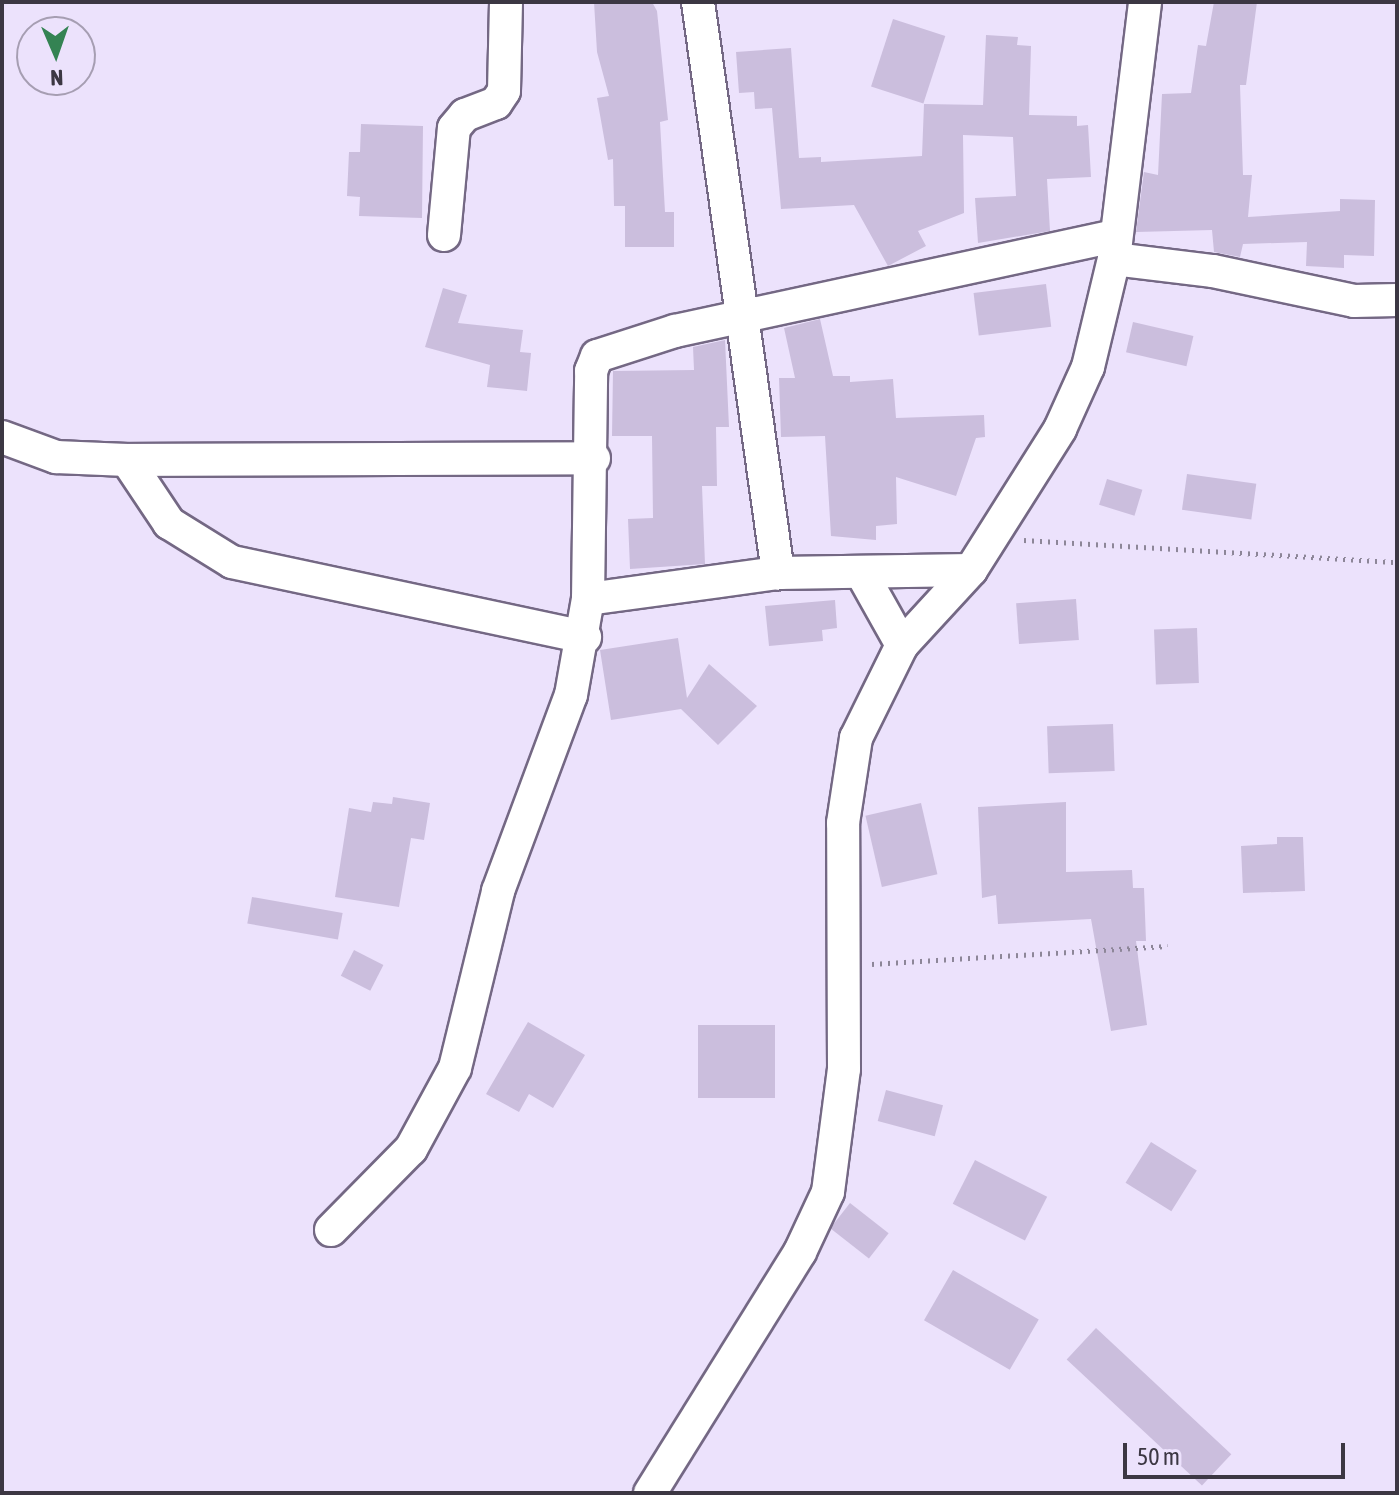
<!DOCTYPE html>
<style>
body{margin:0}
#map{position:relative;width:1399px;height:1495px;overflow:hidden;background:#ece2fc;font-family:"Asap Condensed",sans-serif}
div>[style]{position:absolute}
.building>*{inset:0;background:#cbbedd;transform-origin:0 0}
.path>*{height:5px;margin-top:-2.5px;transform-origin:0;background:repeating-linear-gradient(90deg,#8d8698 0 2px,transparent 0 8px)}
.roads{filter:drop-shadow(2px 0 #746884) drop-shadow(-2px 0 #746884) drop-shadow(0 2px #746884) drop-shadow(0 -2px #746884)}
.minor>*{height:32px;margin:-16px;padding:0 16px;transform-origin:16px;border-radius:16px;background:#fff}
span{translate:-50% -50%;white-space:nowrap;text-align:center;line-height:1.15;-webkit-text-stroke:7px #ece2fc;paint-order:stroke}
.frame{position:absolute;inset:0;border:4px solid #3c3743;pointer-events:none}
.north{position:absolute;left:16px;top:16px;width:80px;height:80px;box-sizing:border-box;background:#ece2fc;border:2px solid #a69eb2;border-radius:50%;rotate:178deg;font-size:22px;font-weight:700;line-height:32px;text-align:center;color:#3c3743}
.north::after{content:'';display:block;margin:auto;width:28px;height:36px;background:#348353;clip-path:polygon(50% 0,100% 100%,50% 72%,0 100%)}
.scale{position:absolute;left:1123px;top:1443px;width:222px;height:36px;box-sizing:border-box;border:4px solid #3c3743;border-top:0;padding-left:10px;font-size:24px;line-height:28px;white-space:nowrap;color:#3c3743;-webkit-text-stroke:6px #ece2fc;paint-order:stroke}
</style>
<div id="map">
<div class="building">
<i style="clip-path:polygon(594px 2px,652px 2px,657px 11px,668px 120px,660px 122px,665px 212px,674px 212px,674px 247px,625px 247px,625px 206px,614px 206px,613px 159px,608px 160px,597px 98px,609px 96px,597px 52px)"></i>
<i style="clip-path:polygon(1214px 2px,1257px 2px,1246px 85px,1240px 85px,1243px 175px,1252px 175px,1248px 217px,1340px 211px,1340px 199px,1375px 200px,1374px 256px,1344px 255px,1344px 268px,1306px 266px,1307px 242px,1243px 244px,1240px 257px,1214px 252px,1212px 230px,1136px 232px,1144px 172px,1158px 175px,1162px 94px,1191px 93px,1198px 45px,1206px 46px)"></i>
<i style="left:893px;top:19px;width:55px;height:71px;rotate:18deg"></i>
<i style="clip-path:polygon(986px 35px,1018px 37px,1017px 45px,1031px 46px,1029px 115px,1077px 116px,1077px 126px,1088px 125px,1091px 177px,1047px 179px,1050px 231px,978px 243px,975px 198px,1016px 196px,1013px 137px,963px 135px,964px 213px,918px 231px,926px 246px,888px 266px,854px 205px,781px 209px,772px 108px,755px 109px,754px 92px,739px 93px,736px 52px,791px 48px,799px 158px,821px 157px,821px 162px,922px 156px,924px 104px,983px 105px)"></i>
<i style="clip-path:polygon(361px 124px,423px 126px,422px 218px,359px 216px,360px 197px,347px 196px,349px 152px,360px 152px)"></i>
<i style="left:1046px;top:284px;width:43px;height:73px;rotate:83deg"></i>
<i style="clip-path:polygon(443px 288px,467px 295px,458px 323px,523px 330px,520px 352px,531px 353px,527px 391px,487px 387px,490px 365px,425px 347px)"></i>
<i style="clip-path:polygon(820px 319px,833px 376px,850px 376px,850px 382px,893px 379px,896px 418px,984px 415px,985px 437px,976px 438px,956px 496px,896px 477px,897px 524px,876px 526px,876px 540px,831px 536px,825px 436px,781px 437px,779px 378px,795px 378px,784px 328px)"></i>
<i style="left:1133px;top:322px;width:62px;height:31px;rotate:13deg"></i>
<i style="clip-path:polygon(725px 340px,729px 427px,716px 427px,717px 486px,702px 486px,705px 564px,630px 569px,628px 519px,653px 518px,652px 436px,612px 436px,613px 371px,694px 370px,693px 347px)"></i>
<i style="left:1187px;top:474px;width:70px;height:36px;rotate:8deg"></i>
<i style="left:1107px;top:479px;width:37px;height:27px;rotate:17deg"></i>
<i style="left:1076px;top:599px;width:41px;height:60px;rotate:86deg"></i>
<i style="clip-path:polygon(835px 600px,837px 628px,822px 630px,823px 641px,769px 646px,765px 606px)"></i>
<i style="left:1197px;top:628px;width:55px;height:43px;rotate:88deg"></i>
<i style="clip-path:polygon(678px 638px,687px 698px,709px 664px,757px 706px,718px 745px,681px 709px,611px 720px,600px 650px)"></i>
<i style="left:1113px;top:724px;width:47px;height:66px;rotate:88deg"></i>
<i style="clip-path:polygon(393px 797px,430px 803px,424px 840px,411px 838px,399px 907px,335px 897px,349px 808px,371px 812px,373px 802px,392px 804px)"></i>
<i style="clip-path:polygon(1066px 802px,1066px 872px,1132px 870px,1133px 888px,1144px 888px,1146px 941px,1136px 941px,1147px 1025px,1111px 1031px,1091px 919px,998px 924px,996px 895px,982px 898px,978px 807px)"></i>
<i style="left:921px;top:803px;width:73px;height:57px;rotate:77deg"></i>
<i style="clip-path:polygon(1277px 837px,1303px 837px,1305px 891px,1243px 893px,1241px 846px,1277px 844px)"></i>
<i style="left:252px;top:897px;width:92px;height:27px;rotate:10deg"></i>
<i style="left:354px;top:950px;width:33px;height:29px;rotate:27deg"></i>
<i style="clip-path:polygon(528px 1022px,585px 1055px,553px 1108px,529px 1094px,519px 1112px,486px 1094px)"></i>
<i style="left:698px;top:1025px;width:77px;height:73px"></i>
<i style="left:886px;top:1090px;width:59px;height:32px;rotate:15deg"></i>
<i style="left:1151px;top:1142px;width:54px;height:48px;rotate:32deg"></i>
<i style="left:975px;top:1160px;width:81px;height:49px;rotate:27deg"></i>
<i style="left:850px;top:1203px;width:49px;height:32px;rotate:38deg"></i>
<i style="left:953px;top:1270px;width:99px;height:58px;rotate:30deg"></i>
<i style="left:1096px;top:1328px;width:185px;height:43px;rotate:43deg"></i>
</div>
<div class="path">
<i style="left:1024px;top:540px;width:374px;rotate:3.4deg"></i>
<i style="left:872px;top:964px;width:296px;rotate:-3.5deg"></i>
</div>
<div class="roads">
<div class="minor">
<i style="left:698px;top:2px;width:577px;rotate:82.02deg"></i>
<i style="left:444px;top:235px;width:107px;rotate:-84.7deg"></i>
<i style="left:454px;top:128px;width:17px;rotate:-50deg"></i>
<i style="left:465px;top:115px;width:33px;rotate:-21deg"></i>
<i style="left:496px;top:103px;width:14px;rotate:-56deg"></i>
<i style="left:504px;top:91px;width:89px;rotate:-88.7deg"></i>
<i style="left:1114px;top:259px;width:100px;rotate:6.9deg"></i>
<i style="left:1213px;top:271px;width:144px;rotate:12deg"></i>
<i style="left:1354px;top:301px;width:43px;rotate:-1.3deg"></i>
<i style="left:2px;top:437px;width:58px;rotate:20.3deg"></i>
<i style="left:56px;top:457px;width:71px;rotate:2.4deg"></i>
<i style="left:127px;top:460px;width:467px;rotate:-0.2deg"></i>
<i style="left:127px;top:460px;width:76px;rotate:56.3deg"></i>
<i style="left:169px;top:523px;width:74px;rotate:31.8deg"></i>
<i style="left:232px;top:562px;width:361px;rotate:12deg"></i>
<i style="left:861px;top:572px;width:84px;rotate:60.7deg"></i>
<i style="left:588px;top:599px;width:192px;rotate:-7.8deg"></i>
<i style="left:778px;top:573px;width:193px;rotate:-0.9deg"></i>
<i style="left:331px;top:1230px;width:114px;rotate:-45.4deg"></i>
<i style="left:411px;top:1149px;width:92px;rotate:-61.5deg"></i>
<i style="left:455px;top:1068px;width:182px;rotate:-76.3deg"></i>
<i style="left:498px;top:891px;width:209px;rotate:-69.6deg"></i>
<i style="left:571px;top:695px;width:97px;rotate:-80deg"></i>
<i style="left:588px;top:599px;width:228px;rotate:-89.2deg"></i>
<i style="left:591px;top:371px;width:16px;rotate:-68deg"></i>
<i style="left:597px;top:356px;width:82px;rotate:-17.8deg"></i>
<i style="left:675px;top:331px;width:451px;rotate:-12.2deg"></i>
<i style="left:650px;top:1493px;width:284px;rotate:-58.1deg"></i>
<i style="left:800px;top:1252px;width:66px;rotate:-65deg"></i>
<i style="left:828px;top:1192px;width:124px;rotate:-82.6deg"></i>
<i style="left:844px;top:1069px;width:246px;rotate:-90.2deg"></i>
<i style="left:843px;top:823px;width:86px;rotate:-81.3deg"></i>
<i style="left:856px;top:738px;width:104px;rotate:-63.7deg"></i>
<i style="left:902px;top:645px;width:102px;rotate:-47.4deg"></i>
<i style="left:971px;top:570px;width:167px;rotate:-57.7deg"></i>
<i style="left:1060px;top:429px;width:68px;rotate:-65.7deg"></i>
<i style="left:1088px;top:367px;width:111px;rotate:-76.5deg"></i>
<i style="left:1114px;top:259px;width:259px;rotate:-83.1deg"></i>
</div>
</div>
<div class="frame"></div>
<div class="north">N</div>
<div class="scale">50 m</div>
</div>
